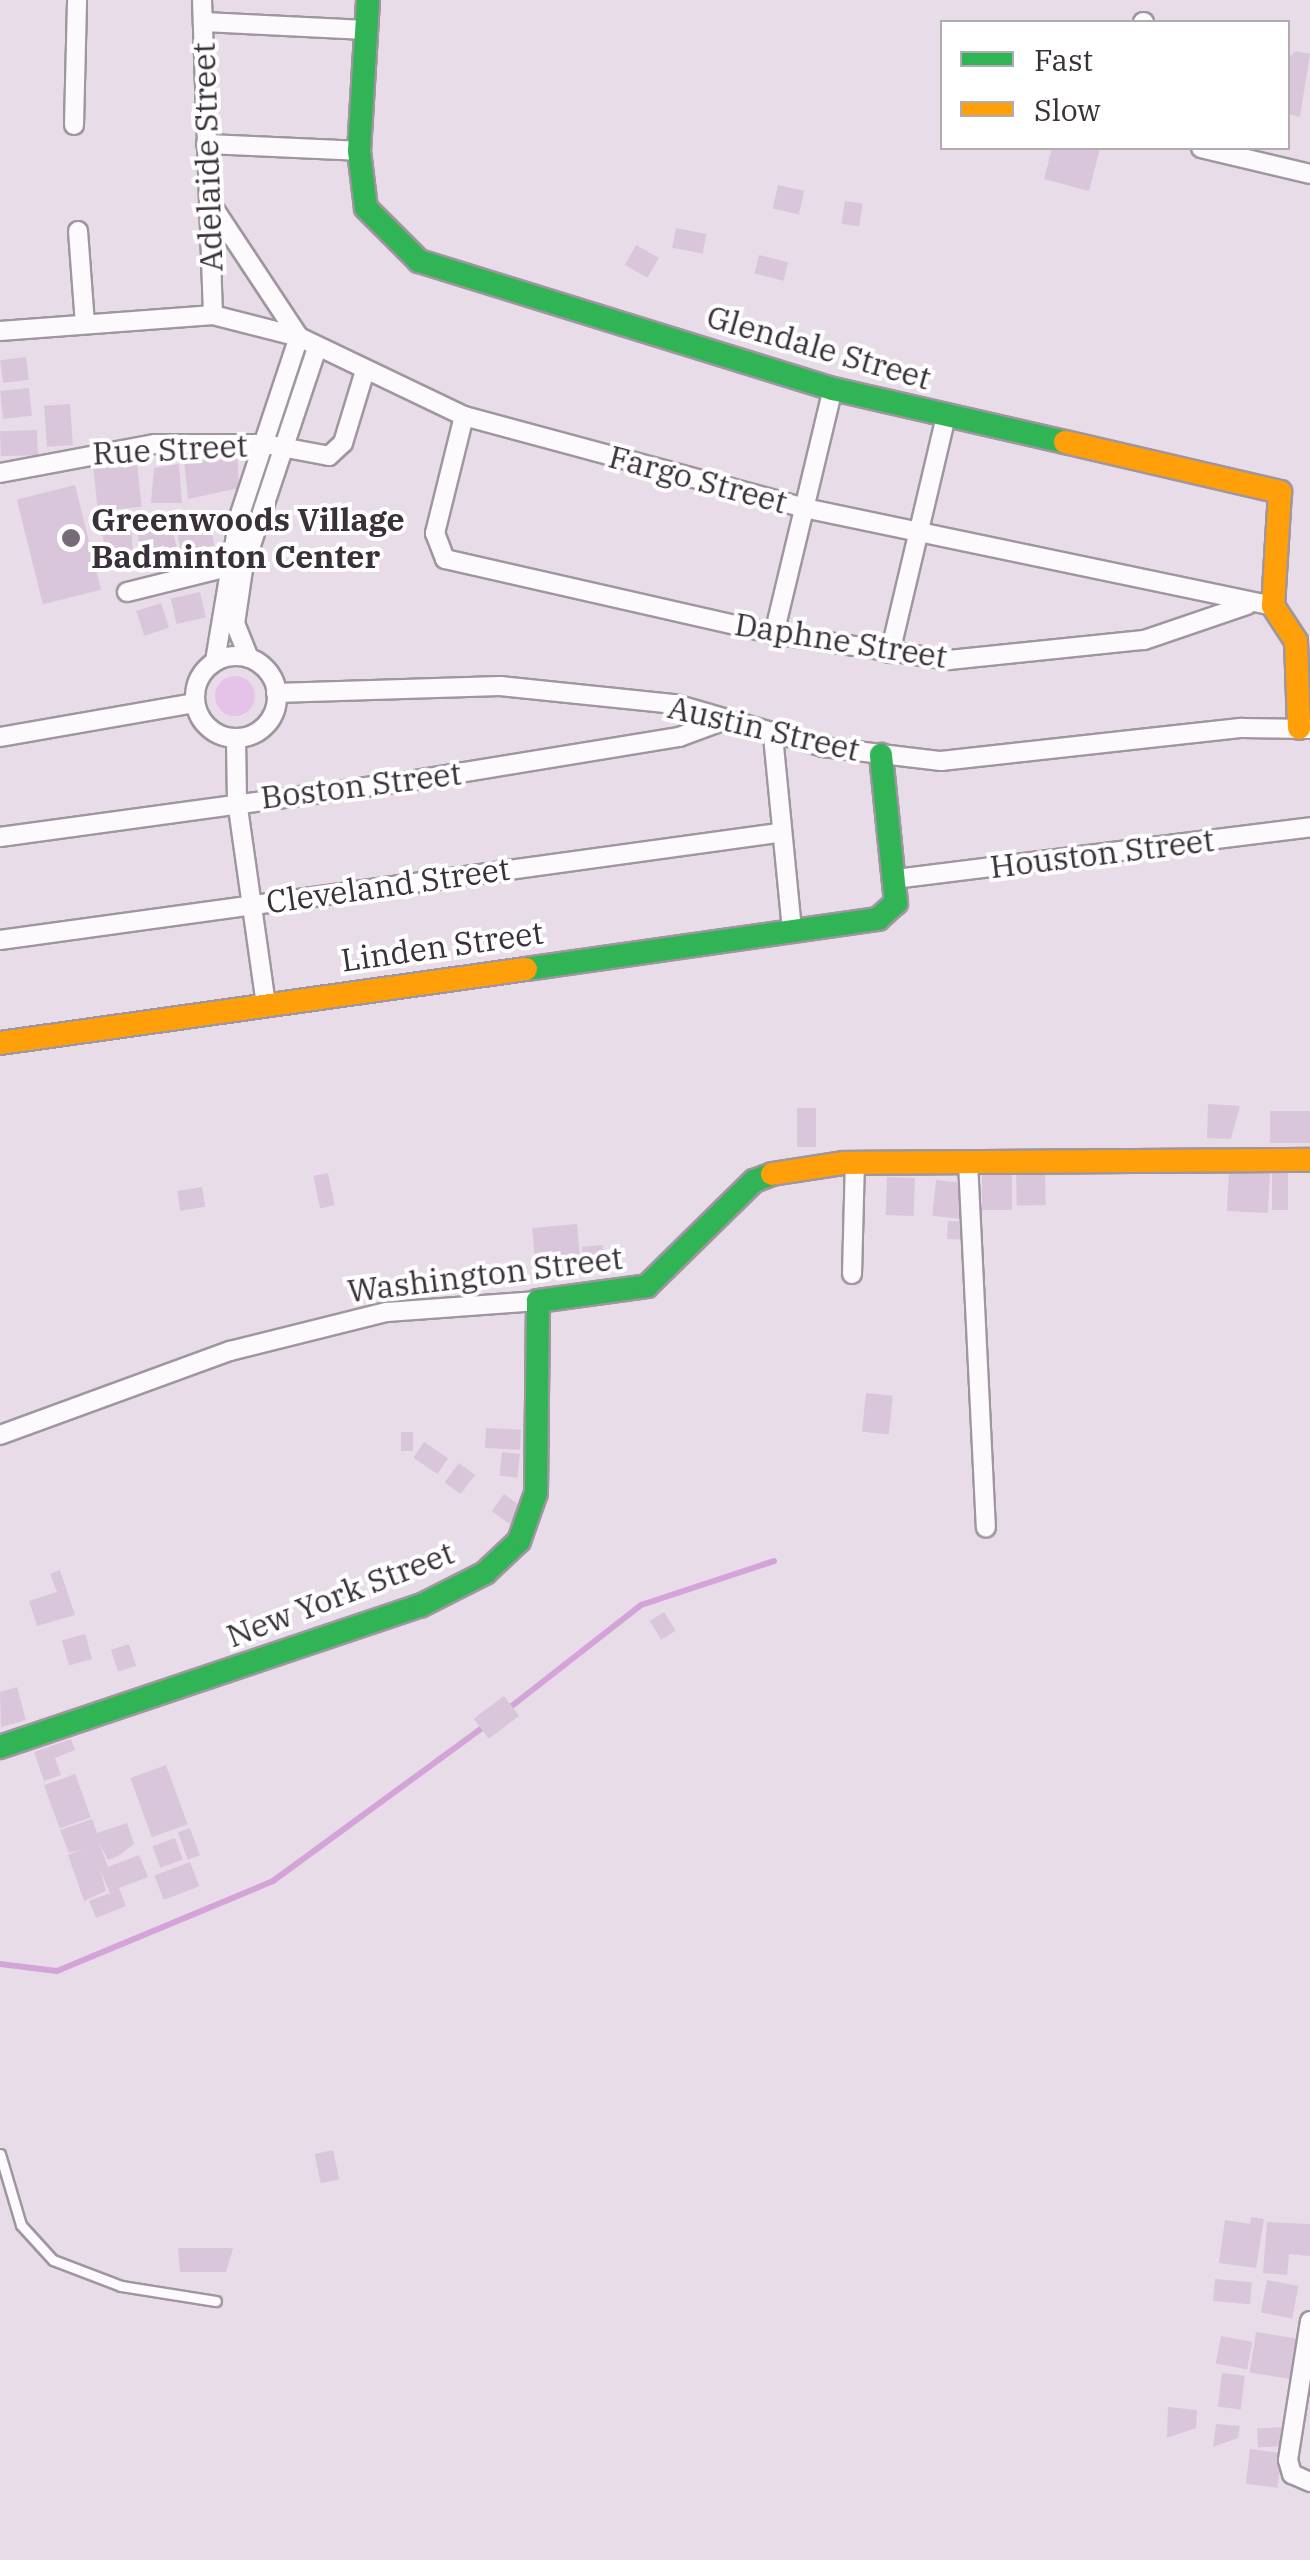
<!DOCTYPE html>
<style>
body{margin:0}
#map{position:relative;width:1310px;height:2560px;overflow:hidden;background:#e8dce9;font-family:"IBM Plex Serif",serif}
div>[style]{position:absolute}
.green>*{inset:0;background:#e5c3e8}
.round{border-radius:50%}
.stream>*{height:6px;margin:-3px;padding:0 3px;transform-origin:3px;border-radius:3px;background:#d4a4d9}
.building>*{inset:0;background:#d9c6db;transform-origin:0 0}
.roads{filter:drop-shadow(2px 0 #9f969f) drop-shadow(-2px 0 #9f969f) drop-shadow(0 2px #9f969f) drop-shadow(0 -2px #9f969f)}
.lane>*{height:9px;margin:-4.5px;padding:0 4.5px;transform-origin:4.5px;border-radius:4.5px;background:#fcfafc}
.street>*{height:18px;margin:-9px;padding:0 9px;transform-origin:9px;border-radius:9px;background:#fcfafc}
.street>.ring{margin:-9px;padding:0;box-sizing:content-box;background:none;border:18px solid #fcfafc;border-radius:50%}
.fast>*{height:22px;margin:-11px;padding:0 11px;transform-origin:11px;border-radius:11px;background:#30b455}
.slow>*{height:22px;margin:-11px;padding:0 11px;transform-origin:11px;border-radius:11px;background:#ff9f0a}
.dots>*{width:28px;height:28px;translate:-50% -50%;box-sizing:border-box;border:5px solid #fff;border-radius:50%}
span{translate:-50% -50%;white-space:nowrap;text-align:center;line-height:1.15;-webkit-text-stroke:8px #fff;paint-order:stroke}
.street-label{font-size:32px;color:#393039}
.poi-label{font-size:32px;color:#393039;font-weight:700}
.left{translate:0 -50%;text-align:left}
.legend{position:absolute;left:940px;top:20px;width:350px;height:130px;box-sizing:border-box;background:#fff;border:2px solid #b0acb0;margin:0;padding:12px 18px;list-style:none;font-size:30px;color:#393039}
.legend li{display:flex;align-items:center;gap:20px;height:50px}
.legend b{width:50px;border:2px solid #b0acb0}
</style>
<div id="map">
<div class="green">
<i class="round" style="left:215px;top:676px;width:40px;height:40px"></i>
</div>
<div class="stream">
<i style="left:508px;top:1709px;width:169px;rotate:-38deg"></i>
<i style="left:641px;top:1605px;width:140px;rotate:-18.3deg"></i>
<i style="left:0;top:1964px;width:57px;rotate:7deg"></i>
<i style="left:57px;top:1971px;width:234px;rotate:-22.6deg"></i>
<i style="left:273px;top:1881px;width:264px;rotate:-36.2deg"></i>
</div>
<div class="building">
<i style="clip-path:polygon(1296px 51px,1310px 54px,1300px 117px,1288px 114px,1288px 58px)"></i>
<i style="clip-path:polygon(1052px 148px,1100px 148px,1089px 191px,1044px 179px)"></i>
<i style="left:778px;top:185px;width:27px;height:24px;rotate:13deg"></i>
<i style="left:845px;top:201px;width:18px;height:23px;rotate:9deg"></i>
<i style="left:676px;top:228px;width:31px;height:20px;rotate:11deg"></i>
<i style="left:636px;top:245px;width:26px;height:23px;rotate:29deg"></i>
<i style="left:759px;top:255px;width:30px;height:19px;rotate:14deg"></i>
<i style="left:26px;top:357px;width:23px;height:26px;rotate:83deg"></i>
<i style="left:29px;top:388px;width:28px;height:29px;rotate:84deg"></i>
<i style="left:70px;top:404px;width:41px;height:26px;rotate:86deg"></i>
<i style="left:37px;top:430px;width:25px;height:37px;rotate:88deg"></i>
<i style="clip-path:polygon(237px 452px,239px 488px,188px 499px,184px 459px)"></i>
<i style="left:137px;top:463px;width:44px;height:44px;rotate:84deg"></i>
<i style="clip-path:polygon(179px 464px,182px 503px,151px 503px,154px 468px)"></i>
<i style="left:75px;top:485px;width:108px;height:60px;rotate:76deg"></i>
<i style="left:208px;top:510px;width:36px;height:34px;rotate:80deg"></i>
<i style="left:170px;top:520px;width:34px;height:35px;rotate:76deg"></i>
<i style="clip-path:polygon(131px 524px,133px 557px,110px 562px,101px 531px)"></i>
<i style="left:200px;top:592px;width:26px;height:30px;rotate:77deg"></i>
<i style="left:161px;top:603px;width:26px;height:26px;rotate:72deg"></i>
<i style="clip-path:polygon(1208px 1104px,1240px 1106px,1231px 1139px,1207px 1138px)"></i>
<i style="left:797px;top:1108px;width:19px;height:39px"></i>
<i style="left:1310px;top:1111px;width:32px;height:40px;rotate:90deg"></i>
<i style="left:1045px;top:1165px;width:40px;height:29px;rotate:89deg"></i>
<i style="left:982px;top:1170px;width:30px;height:40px"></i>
<i style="left:1229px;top:1170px;width:41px;height:41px;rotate:3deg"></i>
<i style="left:1272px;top:1172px;width:16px;height:38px"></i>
<i style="left:328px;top:1173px;width:33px;height:15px;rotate:78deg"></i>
<i style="left:887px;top:1177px;width:28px;height:38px;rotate:2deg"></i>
<i style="left:936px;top:1180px;width:30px;height:36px;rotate:6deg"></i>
<i style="left:202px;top:1187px;width:20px;height:25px;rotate:81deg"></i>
<i style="left:948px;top:1221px;width:21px;height:18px;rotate:3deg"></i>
<i style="left:577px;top:1224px;width:36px;height:45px;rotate:85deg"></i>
<i style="left:603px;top:1245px;width:25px;height:21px;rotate:85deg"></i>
<i style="left:866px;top:1393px;width:27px;height:39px;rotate:6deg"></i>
<i style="left:486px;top:1428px;width:35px;height:20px;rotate:3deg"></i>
<i style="left:401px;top:1432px;width:12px;height:19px"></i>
<i style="left:424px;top:1442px;width:29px;height:19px;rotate:34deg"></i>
<i style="left:502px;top:1452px;width:18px;height:24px;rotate:6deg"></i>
<i style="left:459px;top:1463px;width:20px;height:24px;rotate:37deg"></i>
<i style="left:504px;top:1494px;width:22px;height:21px;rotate:36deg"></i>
<i style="clip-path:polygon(60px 1570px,75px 1615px,37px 1626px,29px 1601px,57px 1592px,50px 1574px)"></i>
<i style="left:664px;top:1612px;width:22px;height:17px;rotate:58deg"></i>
<i style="left:85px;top:1634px;width:26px;height:24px;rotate:74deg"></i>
<i style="left:129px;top:1644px;width:23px;height:19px;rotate:72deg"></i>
<i style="clip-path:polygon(17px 1687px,26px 1720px,1px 1727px,0 1692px)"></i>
<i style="left:504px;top:1696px;width:25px;height:38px;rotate:53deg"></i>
<i style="clip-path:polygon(71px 1739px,75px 1750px,55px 1758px,61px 1775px,44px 1781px,34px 1752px)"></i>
<i style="left:166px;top:1765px;width:63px;height:38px;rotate:70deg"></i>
<i style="left:75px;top:1774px;width:46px;height:33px;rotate:70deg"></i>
<i style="clip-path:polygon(92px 1819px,97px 1833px,127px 1823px,134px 1844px,118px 1856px,108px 1860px,99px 1843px,108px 1867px,139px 1855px,148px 1877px,119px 1888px,126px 1906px,96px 1918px,89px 1901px,110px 1893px,100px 1870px,106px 1891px,84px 1901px,68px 1855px,83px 1849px,69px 1853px,60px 1830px)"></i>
<i style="left:190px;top:1828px;width:29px;height:13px;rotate:70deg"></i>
<i style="left:175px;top:1838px;width:23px;height:24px;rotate:70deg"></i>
<i style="left:190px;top:1862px;width:26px;height:38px;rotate:69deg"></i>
<i style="left:333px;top:2150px;width:30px;height:19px;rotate:78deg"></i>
<i style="clip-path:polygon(1251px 2217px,1264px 2219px,1256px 2268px,1219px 2263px,1225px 2220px,1250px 2224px)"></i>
<i style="clip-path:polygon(1267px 2222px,1310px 2224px,1310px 2256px,1289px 2254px,1287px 2275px,1263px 2273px)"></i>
<i style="clip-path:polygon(178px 2248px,233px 2248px,226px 2272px,180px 2272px)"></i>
<i style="left:1215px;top:2279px;width:37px;height:22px;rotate:5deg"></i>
<i style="left:1267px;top:2280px;width:32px;height:33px;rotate:11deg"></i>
<i style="left:1256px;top:2332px;width:49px;height:41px;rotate:9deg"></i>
<i style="left:1221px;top:2336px;width:32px;height:28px;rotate:11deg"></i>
<i style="left:1222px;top:2373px;width:23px;height:34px;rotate:7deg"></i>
<i style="clip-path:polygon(1168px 2407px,1197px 2410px,1196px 2428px,1167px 2438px)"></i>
<i style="clip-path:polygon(1216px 2424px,1240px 2426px,1238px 2438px,1213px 2447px)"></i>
<i style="left:1286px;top:2427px;width:19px;height:29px;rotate:87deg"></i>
<i style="left:1250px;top:2449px;width:32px;height:35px;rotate:7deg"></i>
</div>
<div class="roads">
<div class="lane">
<i style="left:0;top:2154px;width:74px;rotate:73.5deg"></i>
<i style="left:21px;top:2225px;width:47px;rotate:47.6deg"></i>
<i style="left:53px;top:2260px;width:73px;rotate:20.9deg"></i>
<i style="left:121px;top:2286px;width:96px;rotate:9deg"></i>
</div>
<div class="street">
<i style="left:202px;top:0;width:315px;rotate:88deg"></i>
<i style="left:203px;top:22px;width:164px;rotate:2.8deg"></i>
<i style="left:1143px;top:22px;width:1px"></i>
<i style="left:74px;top:125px;width:125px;rotate:-88.6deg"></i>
<i style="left:206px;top:144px;width:153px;rotate:2.6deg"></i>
<i style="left:1201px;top:148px;width:112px;rotate:13.4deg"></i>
<i style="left:209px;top:201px;width:163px;rotate:56.5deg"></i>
<i style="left:299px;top:337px;width:183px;rotate:25.6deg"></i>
<i style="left:464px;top:416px;width:357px;rotate:15.1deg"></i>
<i style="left:809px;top:509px;width:474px;rotate:11.8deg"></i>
<i style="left:78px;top:231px;width:93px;rotate:85.7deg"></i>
<i style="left:0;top:331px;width:214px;rotate:-4.3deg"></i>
<i style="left:213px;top:315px;width:89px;rotate:14.3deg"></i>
<i style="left:464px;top:416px;width:121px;rotate:103.9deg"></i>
<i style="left:435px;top:533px;width:28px;rotate:69deg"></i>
<i style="left:445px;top:559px;width:337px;rotate:12.8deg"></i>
<i style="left:774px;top:634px;width:177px;rotate:8.5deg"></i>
<i style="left:949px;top:660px;width:196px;rotate:-5.9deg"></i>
<i style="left:1144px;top:640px;width:109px;rotate:-18.8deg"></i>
<i style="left:0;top:473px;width:158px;rotate:-10.6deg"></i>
<i style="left:155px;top:444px;width:110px"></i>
<i style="left:265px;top:444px;width:65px;rotate:10.6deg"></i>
<i style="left:329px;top:456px;width:19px;rotate:-43deg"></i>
<i style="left:343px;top:443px;width:72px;rotate:-73.1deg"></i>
<i style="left:127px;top:592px;width:104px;rotate:-13.9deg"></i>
<i style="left:774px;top:634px;width:252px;rotate:-76.5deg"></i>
<i style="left:890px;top:653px;width:243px;rotate:-76.7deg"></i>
<i class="ring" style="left:195px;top:656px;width:64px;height:64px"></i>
<i style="left:249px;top:658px;width:37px;rotate:-112deg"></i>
<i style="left:235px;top:624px;width:56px;rotate:-81.7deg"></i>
<i style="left:243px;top:569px;width:233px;rotate:-71.5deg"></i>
<i style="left:215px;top:661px;width:146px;rotate:-80.5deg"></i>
<i style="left:239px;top:517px;width:190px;rotate:-71.6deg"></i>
<i style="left:276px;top:693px;width:224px;rotate:-1.8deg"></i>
<i style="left:500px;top:686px;width:176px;rotate:5.9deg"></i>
<i style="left:675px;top:704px;width:154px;rotate:16.2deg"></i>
<i style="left:823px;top:747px;width:119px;rotate:6.8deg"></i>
<i style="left:941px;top:761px;width:303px;rotate:-6.3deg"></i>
<i style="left:1242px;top:728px;width:68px;rotate:0.8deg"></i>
<i style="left:773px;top:736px;width:194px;rotate:84.4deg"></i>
<i style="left:0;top:737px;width:198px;rotate:-9.9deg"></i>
<i style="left:236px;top:738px;width:63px;rotate:89.1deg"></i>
<i style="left:237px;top:801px;width:205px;rotate:81.9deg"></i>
<i style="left:0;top:837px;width:414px;rotate:-7.8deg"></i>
<i style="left:410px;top:781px;width:273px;rotate:-9.3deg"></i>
<i style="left:679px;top:737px;width:44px;rotate:-20.1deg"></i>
<i style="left:895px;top:879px;width:418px;rotate:-7.1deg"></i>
<i style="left:0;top:940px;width:784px;rotate:-7.84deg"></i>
<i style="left:968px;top:1162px;width:366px;rotate:87.2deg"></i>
<i style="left:852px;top:1274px;width:112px;rotate:-88.5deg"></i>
<i style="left:0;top:1435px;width:245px;rotate:-20.1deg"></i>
<i style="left:230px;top:1351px;width:162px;rotate:-14deg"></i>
<i style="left:387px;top:1312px;width:151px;rotate:-4.2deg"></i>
<i style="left:1310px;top:2321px;width:141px;rotate:99deg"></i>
<i style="left:1288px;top:2460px;width:15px;rotate:74deg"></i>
<i style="left:1292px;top:2474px;width:20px;rotate:24deg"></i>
</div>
<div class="fast">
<i style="left:368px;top:0;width:151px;rotate:93.4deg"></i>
<i style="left:359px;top:151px;width:57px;rotate:83deg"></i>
<i style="left:366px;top:208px;width:75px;rotate:45deg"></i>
<i style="left:419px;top:261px;width:433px;rotate:17.2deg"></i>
<i style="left:833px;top:389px;width:238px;rotate:12.9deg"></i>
<i style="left:526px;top:969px;width:356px;rotate:-8.1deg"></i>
<i style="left:878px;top:919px;width:24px;rotate:-42deg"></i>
<i style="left:896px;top:903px;width:149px;rotate:-95.8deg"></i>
<i style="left:0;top:1747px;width:443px;rotate:-18.6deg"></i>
<i style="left:420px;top:1606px;width:73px;rotate:-26.9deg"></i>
<i style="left:485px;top:1573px;width:47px;rotate:-43.3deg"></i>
<i style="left:519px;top:1541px;width:51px;rotate:-70.5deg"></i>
<i style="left:536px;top:1493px;width:192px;rotate:-89.4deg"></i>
<i style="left:538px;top:1301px;width:110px;rotate:-7.8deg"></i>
<i style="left:647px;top:1286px;width:150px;rotate:-44.5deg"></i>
<i style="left:754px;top:1181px;width:19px;rotate:-21deg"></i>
</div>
<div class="slow">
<i style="left:1065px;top:442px;width:221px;rotate:13.1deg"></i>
<i style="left:1280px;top:492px;width:114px;rotate:93.5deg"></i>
<i style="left:1273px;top:606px;width:42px;rotate:56.7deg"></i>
<i style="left:1296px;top:641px;width:87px;rotate:88deg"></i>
<i style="left:0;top:1043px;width:531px;rotate:-8.01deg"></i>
<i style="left:772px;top:1174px;width:73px;rotate:-8.7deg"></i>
<i style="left:844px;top:1163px;width:466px;rotate:-0.4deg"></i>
</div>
</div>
<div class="dots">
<i style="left:71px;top:538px;background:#766c77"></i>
</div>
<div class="street-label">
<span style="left:207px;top:157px;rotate:-92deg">Adelaide Street</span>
<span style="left:819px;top:347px;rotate:16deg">Glendale Street</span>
<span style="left:170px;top:449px;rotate:-3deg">Rue Street</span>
<span style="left:698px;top:479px;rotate:15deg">Fargo Street</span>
<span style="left:841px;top:640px;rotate:9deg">Daphne Street</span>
<span style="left:764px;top:728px;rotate:13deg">Austin Street</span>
<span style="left:361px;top:785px;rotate:-7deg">Boston Street</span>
<span style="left:1102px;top:853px;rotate:-7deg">Houston Street</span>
<span style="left:388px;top:885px;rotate:-8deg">Cleveland Street</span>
<span style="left:442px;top:946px;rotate:-8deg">Linden Street</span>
<span style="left:485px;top:1274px;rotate:-7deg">Washington Street</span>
<span style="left:340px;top:1594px;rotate:-21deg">New York Street</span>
</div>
<div class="poi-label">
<span class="left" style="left:91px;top:538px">Greenwoods Village<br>Badminton Center</span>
</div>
<ul class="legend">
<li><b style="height:12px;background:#30b455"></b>Fast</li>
<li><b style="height:12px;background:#ff9f0a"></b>Slow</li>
</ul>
</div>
